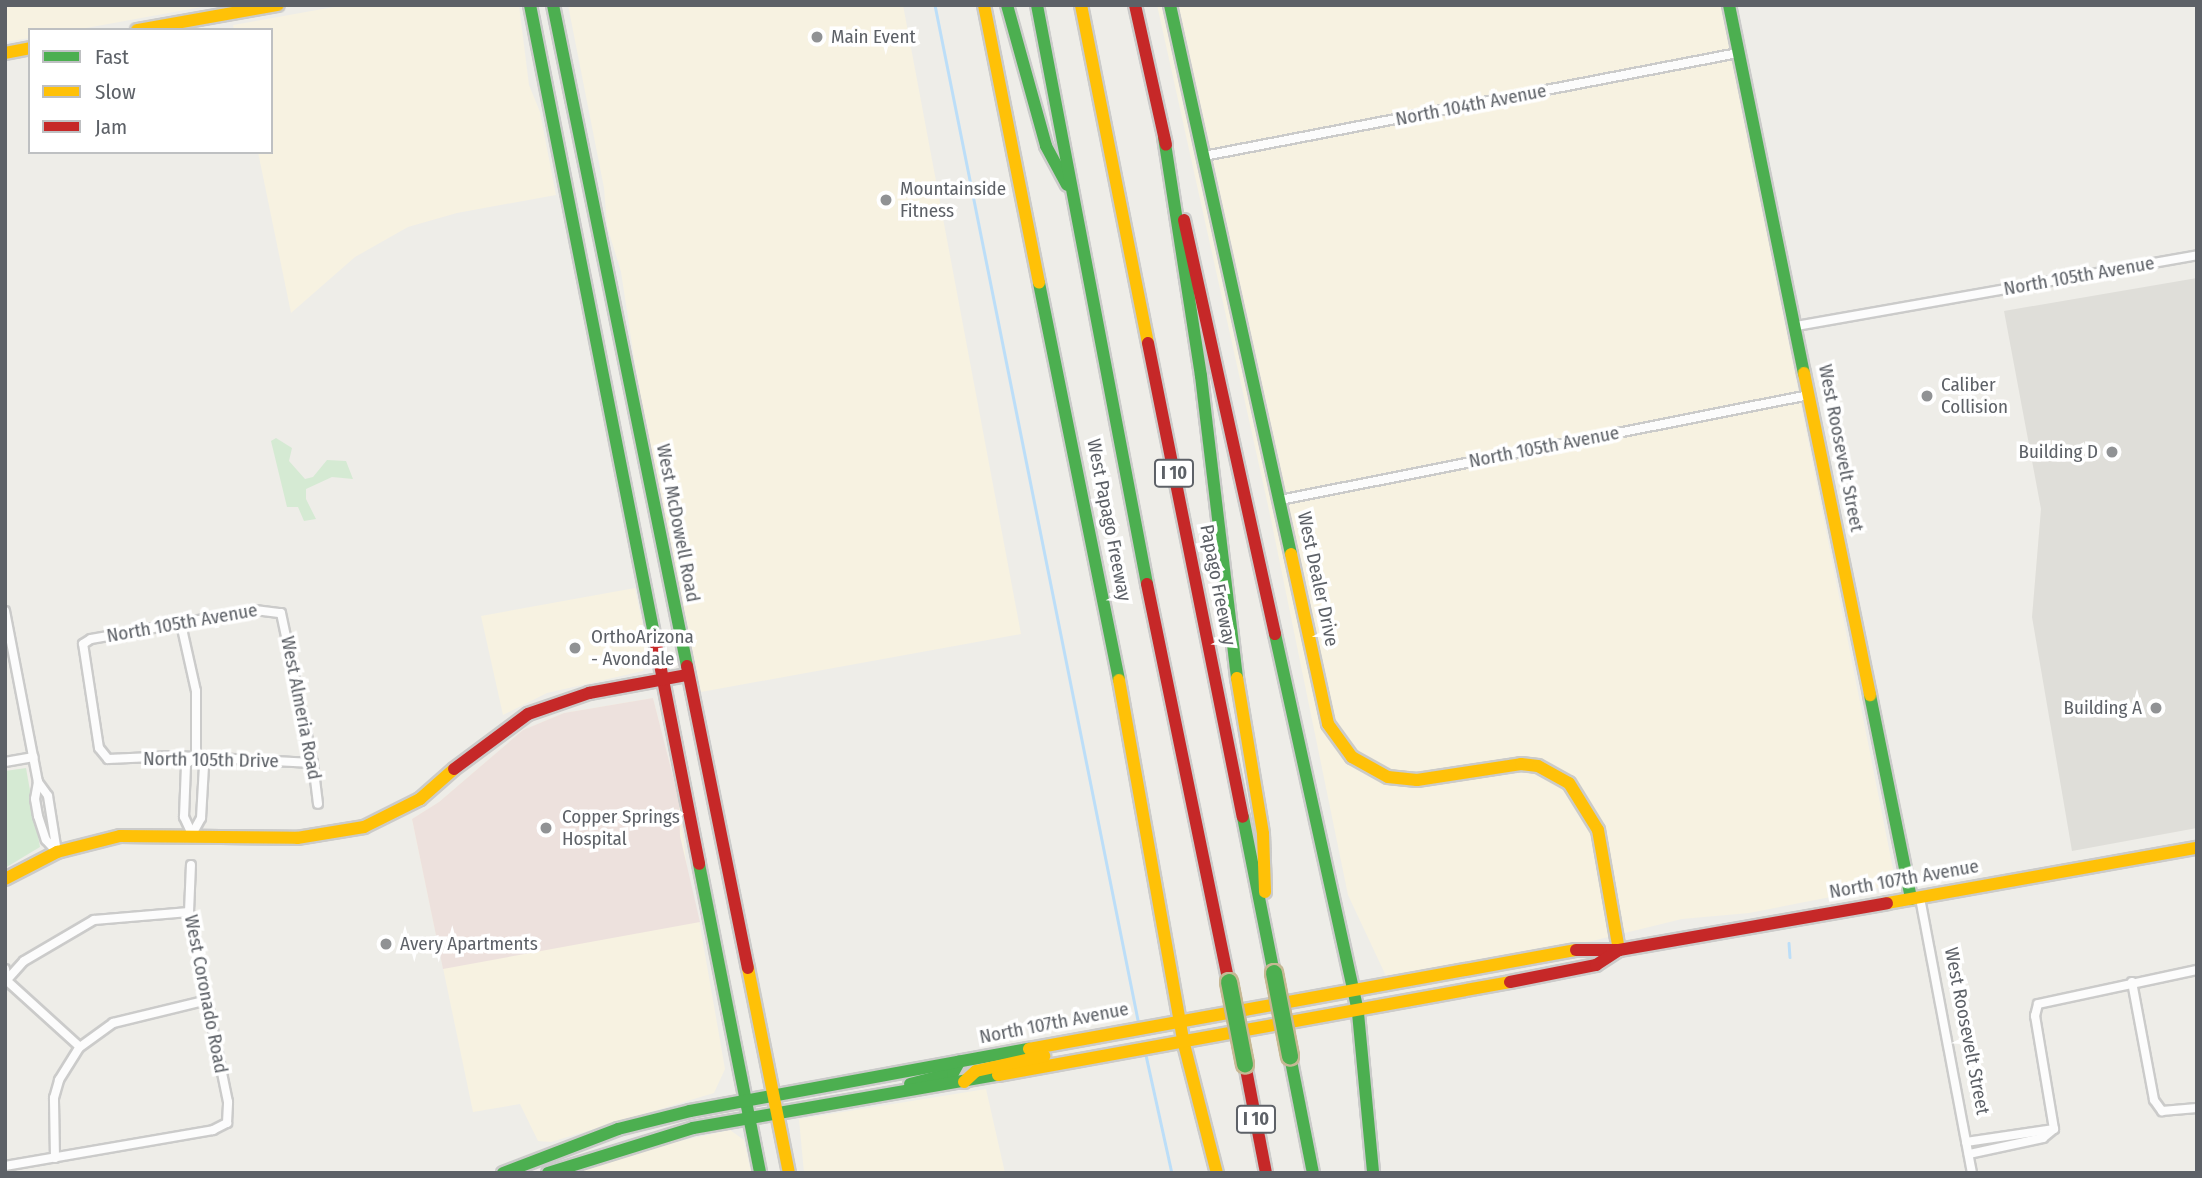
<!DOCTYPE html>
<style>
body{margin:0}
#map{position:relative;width:2202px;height:1178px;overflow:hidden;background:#eeede8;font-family:"Fira Sans Condensed",sans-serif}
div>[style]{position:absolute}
.commercial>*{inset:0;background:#f7f2e1}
.industrial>*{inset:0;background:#dfded9}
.medical>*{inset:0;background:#ede1dd}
.green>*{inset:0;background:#d5ead3}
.stream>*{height:2.5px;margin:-1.25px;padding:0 1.25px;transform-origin:1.25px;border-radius:1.25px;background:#bcdef8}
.roads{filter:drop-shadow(2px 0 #cbcbca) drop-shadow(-2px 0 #cbcbca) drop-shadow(0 2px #cbcbca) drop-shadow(0 -2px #cbcbca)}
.street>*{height:8px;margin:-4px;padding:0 4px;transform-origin:4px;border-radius:4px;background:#fcfcfc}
.fast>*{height:12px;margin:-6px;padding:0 6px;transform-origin:6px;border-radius:6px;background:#4caf50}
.slow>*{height:12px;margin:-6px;padding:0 6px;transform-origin:6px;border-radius:6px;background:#ffc107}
.jam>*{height:12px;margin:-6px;padding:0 6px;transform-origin:6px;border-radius:6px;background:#c62828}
.bridges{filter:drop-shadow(2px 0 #c6b894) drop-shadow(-2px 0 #c6b894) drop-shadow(0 2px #c6b894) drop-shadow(0 -2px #c6b894)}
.fast-bridge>*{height:16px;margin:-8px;padding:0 8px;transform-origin:8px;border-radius:8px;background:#4caf50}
.dots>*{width:19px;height:19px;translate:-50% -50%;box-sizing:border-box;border:4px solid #fff;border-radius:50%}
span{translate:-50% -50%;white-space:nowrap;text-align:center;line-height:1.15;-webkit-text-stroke:7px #fff;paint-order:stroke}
.shield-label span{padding:2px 5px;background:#fff;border:2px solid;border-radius:5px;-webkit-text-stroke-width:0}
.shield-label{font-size:18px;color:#5d6167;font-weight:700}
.poi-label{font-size:19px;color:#5d6167}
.left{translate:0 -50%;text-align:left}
.right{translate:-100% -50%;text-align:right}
.street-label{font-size:19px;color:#5d6167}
.frame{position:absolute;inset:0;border:7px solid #5d6167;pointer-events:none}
.legend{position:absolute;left:28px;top:28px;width:245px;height:126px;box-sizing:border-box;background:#fff;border:2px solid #bec0c2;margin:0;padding:9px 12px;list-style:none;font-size:21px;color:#5d6167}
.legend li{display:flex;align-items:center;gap:14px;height:35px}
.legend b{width:35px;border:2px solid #bec0c2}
</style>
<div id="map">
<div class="commercial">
<i style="clip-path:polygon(5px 5px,213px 5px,75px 30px,30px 30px,30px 38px,5px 42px)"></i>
<i style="clip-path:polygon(345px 5px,519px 5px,529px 85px,540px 112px,556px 195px,457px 213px,408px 227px,355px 257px,291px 313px,258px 152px,271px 152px,271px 30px,234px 30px,233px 25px)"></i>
<i style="clip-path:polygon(568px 5px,903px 5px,1021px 634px,701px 692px,639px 391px,621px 272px,607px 226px,604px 188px)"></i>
<i style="clip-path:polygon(1157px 5px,1722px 5px,1894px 874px,1887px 886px,1749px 913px,1682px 919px,1592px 941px,1386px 976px,1348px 895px,1269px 510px)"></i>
<i style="clip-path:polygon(635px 588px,649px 655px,643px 671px,547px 693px,503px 715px,481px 616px)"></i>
<i style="clip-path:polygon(653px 698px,679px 800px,690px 894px,698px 914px,725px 1069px,714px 1093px,551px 1142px,538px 1141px,520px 1104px,473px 1112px,412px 819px,439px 802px,523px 730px,564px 713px)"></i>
<i style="clip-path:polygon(986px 1089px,1005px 1173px,804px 1173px,799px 1119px)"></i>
<i style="clip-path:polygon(730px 1130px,744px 1140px,751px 1173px,569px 1173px,639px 1150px)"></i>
</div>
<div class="industrial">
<i style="clip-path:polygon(2197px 278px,2197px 828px,2072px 851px,2032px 617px,2041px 509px,2004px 311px)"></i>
</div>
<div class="medical">
<i style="clip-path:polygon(653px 698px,679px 800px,680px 836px,700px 922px,443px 969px,412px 819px,439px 802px,523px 730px,564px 713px)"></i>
</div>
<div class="green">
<i style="clip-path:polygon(276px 438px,292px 448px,289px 461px,305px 479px,313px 477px,327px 460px,346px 461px,353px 479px,332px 477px,306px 489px,306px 499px,316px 519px,304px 521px,298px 507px,287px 507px,271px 441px)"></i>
<i style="clip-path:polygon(26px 768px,40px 847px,5px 868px,5px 771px)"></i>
</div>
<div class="stream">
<i style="left:935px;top:5px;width:1040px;rotate:78.69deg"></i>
<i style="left:1789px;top:943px;width:14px;rotate:86deg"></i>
<i style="left:1146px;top:1055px;width:121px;rotate:77.6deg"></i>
</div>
<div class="roads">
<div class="street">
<i style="left:1204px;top:156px;width:544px;rotate:-10.92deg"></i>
<i style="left:1796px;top:326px;width:407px;rotate:-10deg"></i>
<i style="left:1280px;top:500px;width:539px;rotate:-11.23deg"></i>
<i style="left:5px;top:611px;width:174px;rotate:79.1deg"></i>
<i style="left:38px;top:782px;width:17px;rotate:100deg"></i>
<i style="left:35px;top:799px;width:17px;rotate:80deg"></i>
<i style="left:38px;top:816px;width:25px;rotate:72deg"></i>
<i style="left:46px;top:840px;width:16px;rotate:47deg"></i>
<i style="left:181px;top:624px;width:69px;rotate:77.4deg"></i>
<i style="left:196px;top:691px;width:66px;rotate:90deg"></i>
<i style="left:196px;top:757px;width:12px;rotate:48deg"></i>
<i style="left:204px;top:766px;width:52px;rotate:93.3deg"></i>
<i style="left:201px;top:818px;width:18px;rotate:119deg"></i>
<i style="left:5px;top:762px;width:29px;rotate:-10deg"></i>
<i style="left:313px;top:763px;width:138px;rotate:-177.1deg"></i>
<i style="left:175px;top:756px;width:67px;rotate:177.4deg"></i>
<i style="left:108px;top:759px;width:14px;rotate:-129deg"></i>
<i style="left:99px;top:748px;width:105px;rotate:-98.7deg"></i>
<i style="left:83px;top:644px;width:9px;rotate:-32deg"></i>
<i style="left:91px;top:639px;width:167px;rotate:-10deg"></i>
<i style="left:255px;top:610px;width:26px;rotate:7deg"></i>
<i style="left:281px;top:613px;width:153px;rotate:78deg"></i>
<i style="left:313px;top:763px;width:41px;rotate:83deg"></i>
<i style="left:38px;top:782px;width:17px;rotate:54deg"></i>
<i style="left:48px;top:796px;width:57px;rotate:80.9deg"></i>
<i style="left:192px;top:834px;width:19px;rotate:-115deg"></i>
<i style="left:184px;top:817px;width:53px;rotate:-87.8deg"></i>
<i style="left:186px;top:764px;width:12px;rotate:-35deg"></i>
<i style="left:1920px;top:898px;width:280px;rotate:79.3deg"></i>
<i style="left:5px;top:969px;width:10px;rotate:79deg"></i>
<i style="left:5px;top:979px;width:101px;rotate:42.2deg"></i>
<i style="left:5px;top:982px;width:28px;rotate:-48deg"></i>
<i style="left:24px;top:961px;width:81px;rotate:-30.4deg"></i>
<i style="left:94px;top:920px;width:95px;rotate:-4.8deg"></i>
<i style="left:2132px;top:982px;width:120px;rotate:79.4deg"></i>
<i style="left:2154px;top:1100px;width:14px;rotate:54deg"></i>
<i style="left:2162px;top:1111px;width:35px;rotate:-5deg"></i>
<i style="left:2054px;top:1129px;width:115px;rotate:-99.5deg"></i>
<i style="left:2035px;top:1016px;width:12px;rotate:-76deg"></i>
<i style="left:2038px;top:1004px;width:163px;rotate:-12.1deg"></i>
<i style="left:1966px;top:1142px;width:89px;rotate:-8.4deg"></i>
<i style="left:2054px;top:1129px;width:14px;rotate:141deg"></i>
<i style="left:2043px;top:1138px;width:76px;rotate:167.8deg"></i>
<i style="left:55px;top:1158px;width:60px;rotate:-91deg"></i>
<i style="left:54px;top:1098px;width:19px;rotate:-74deg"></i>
<i style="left:59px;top:1080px;width:39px;rotate:-58deg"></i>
<i style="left:80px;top:1047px;width:41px;rotate:-36deg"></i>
<i style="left:113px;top:1023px;width:97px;rotate:-13.7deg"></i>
<i style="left:5px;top:1166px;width:211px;rotate:-9.8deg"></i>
<i style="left:213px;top:1130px;width:16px;rotate:-27deg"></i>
<i style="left:227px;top:1123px;width:21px;rotate:-87deg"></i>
<i style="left:228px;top:1102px;width:194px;rotate:-101.6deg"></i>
<i style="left:189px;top:912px;width:47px;rotate:-87.6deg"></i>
</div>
<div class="fast">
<i style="left:530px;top:5px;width:651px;rotate:78.85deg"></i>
<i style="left:553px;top:5px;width:674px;rotate:78.54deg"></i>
<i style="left:1007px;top:5px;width:146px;rotate:74.5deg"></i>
<i style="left:1046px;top:146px;width:44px;rotate:61.7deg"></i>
<i style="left:1037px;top:5px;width:589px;rotate:79.24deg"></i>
<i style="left:1170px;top:5px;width:562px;rotate:77.57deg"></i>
<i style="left:1729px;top:5px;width:376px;rotate:78.5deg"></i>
<i style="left:1164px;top:137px;width:242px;rotate:81.2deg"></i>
<i style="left:1201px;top:376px;width:304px;rotate:83.2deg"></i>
<i style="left:1039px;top:283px;width:405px;rotate:78.6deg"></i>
<i style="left:1275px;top:634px;width:388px;rotate:77.6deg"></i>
<i style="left:1870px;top:695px;width:208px;rotate:78.6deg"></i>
<i style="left:1243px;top:817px;width:159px;rotate:78.8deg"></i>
<i style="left:699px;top:864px;width:315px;rotate:78.8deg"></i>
<i style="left:1358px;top:1013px;width:161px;rotate:84.6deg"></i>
<i style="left:1290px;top:1056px;width:119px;rotate:78.9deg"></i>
<i style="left:910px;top:1084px;width:44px;rotate:-14.3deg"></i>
<i style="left:953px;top:1073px;width:13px;rotate:-61deg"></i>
<i style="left:503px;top:1173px;width:123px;rotate:-20.9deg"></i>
<i style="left:618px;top:1129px;width:74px;rotate:-14deg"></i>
<i style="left:690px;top:1111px;width:345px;rotate:-10.4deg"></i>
<i style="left:548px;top:1173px;width:152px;rotate:-17.2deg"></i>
<i style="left:693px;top:1128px;width:310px;rotate:-9.9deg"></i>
</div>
<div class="slow">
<i style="left:984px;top:5px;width:283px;rotate:78.8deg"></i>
<i style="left:1081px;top:5px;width:345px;rotate:78.8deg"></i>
<i style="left:137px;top:30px;width:143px;rotate:-10.1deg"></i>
<i style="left:5px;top:53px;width:25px;rotate:-11deg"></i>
<i style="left:1804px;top:373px;width:329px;rotate:78.4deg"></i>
<i style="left:1291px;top:554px;width:174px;rotate:77.7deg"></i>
<i style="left:1328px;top:724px;width:41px;rotate:54deg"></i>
<i style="left:1352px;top:757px;width:41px;rotate:29.1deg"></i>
<i style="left:1388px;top:777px;width:29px;rotate:6deg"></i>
<i style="left:1417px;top:780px;width:105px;rotate:-8.7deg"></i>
<i style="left:1521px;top:764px;width:17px;rotate:7deg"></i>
<i style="left:1538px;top:766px;width:35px;rotate:29deg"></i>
<i style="left:1569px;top:783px;width:55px;rotate:58.3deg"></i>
<i style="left:1598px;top:830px;width:122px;rotate:80.1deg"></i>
<i style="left:1237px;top:678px;width:158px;rotate:80.5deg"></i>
<i style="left:1263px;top:834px;width:58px;rotate:88deg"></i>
<i style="left:1119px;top:680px;width:370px;rotate:79.9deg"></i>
<i style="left:5px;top:879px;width:59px;rotate:-27.4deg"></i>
<i style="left:57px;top:852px;width:65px;rotate:-14.3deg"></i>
<i style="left:120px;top:836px;width:177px;rotate:0.6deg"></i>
<i style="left:297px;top:838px;width:68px;rotate:-9.3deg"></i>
<i style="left:364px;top:827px;width:63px;rotate:-26.6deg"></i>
<i style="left:420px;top:799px;width:45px;rotate:-41.4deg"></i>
<i style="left:1887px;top:903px;width:315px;rotate:-10.1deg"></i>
<i style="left:748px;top:968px;width:209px;rotate:78.7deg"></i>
<i style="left:1184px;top:1044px;width:133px;rotate:75.7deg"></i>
<i style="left:1029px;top:1049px;width:556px;rotate:-10.26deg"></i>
<i style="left:998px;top:1075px;width:520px;rotate:-10.29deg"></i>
<i style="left:964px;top:1082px;width:16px;rotate:-43deg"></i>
<i style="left:976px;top:1071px;width:70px;rotate:-12.4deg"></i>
</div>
<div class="jam">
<i style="left:1135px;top:5px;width:143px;rotate:77.5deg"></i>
<i style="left:1184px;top:220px;width:424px;rotate:77.6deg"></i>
<i style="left:1148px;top:343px;width:483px;rotate:78.7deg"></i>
<i style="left:1147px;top:584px;width:406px;rotate:78.4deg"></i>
<i style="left:656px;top:644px;width:224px;rotate:78.9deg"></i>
<i style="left:687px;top:666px;width:308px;rotate:78.6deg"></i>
<i style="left:454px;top:769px;width:92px;rotate:-36.6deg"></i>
<i style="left:528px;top:714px;width:65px;rotate:-19deg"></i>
<i style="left:589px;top:693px;width:100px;rotate:-10.4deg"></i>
<i style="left:1576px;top:950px;width:43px"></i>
<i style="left:1619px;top:950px;width:272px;rotate:-9.9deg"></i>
<i style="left:1510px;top:982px;width:88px;rotate:-11.2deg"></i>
<i style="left:1596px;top:965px;width:27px;rotate:-33deg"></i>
<i style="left:1245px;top:1064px;width:111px;rotate:79.1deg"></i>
</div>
</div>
<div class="bridges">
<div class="fast-bridge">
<i style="left:1274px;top:973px;width:85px;rotate:79.1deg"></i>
<i style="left:1229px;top:982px;width:84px;rotate:79deg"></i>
</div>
</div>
<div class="dots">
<i style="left:817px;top:37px;background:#909294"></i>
<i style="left:886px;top:200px;background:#909294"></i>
<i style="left:1927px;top:396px;background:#909294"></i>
<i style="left:2112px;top:452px;background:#909294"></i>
<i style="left:575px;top:648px;background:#909294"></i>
<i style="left:2156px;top:708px;background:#909294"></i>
<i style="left:546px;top:828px;background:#909294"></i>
<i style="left:386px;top:944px;background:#909294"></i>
</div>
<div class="shield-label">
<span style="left:1174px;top:473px">I 10</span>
<span style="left:1256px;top:1119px">I 10</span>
</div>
<div class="poi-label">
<span class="left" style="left:831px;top:37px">Main Event</span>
<span class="left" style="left:900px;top:200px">Mountainside<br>Fitness</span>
<span class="left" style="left:1941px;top:396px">Caliber<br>Collision</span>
<span class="right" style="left:2098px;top:452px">Building D</span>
<span class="left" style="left:591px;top:648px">OrthoArizona<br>- Avondale</span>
<span class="right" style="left:2142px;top:708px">Building A</span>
<span class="left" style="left:562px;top:828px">Copper Springs<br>Hospital</span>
<span class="left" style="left:400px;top:944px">Avery Apartments</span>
</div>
<div class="street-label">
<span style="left:1471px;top:105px;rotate:-11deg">North 104th Avenue</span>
<span style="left:2079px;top:276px;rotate:-10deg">North 105th Avenue</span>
<span style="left:1544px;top:447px;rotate:-11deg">North 105th Avenue</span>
<span style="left:1841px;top:448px;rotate:79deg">West Roosevelt Street</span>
<span style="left:1109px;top:520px;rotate:79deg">West Papago Freeway</span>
<span style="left:678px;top:523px;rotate:79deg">West McDowell Road</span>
<span style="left:1318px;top:579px;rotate:78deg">West Dealer Drive</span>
<span style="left:1218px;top:585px;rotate:79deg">Papago Freeway</span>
<span style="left:182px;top:623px;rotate:-10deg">North 105th Avenue</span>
<span style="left:301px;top:708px;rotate:79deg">West Almeria Road</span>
<span style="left:211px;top:760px;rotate:1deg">North 105th Drive</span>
<span style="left:1904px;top:879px;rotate:-10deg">North 107th Avenue</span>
<span style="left:206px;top:994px;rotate:79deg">West Coronado Road</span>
<span style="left:1054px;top:1023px;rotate:-11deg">North 107th Avenue</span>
<span style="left:1967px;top:1031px;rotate:79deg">West Roosevelt Street</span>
</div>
<div class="frame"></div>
<ul class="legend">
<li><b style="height:9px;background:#4caf50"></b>Fast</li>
<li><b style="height:9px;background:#ffc107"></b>Slow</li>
<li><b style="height:9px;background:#c62828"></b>Jam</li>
</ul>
</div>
